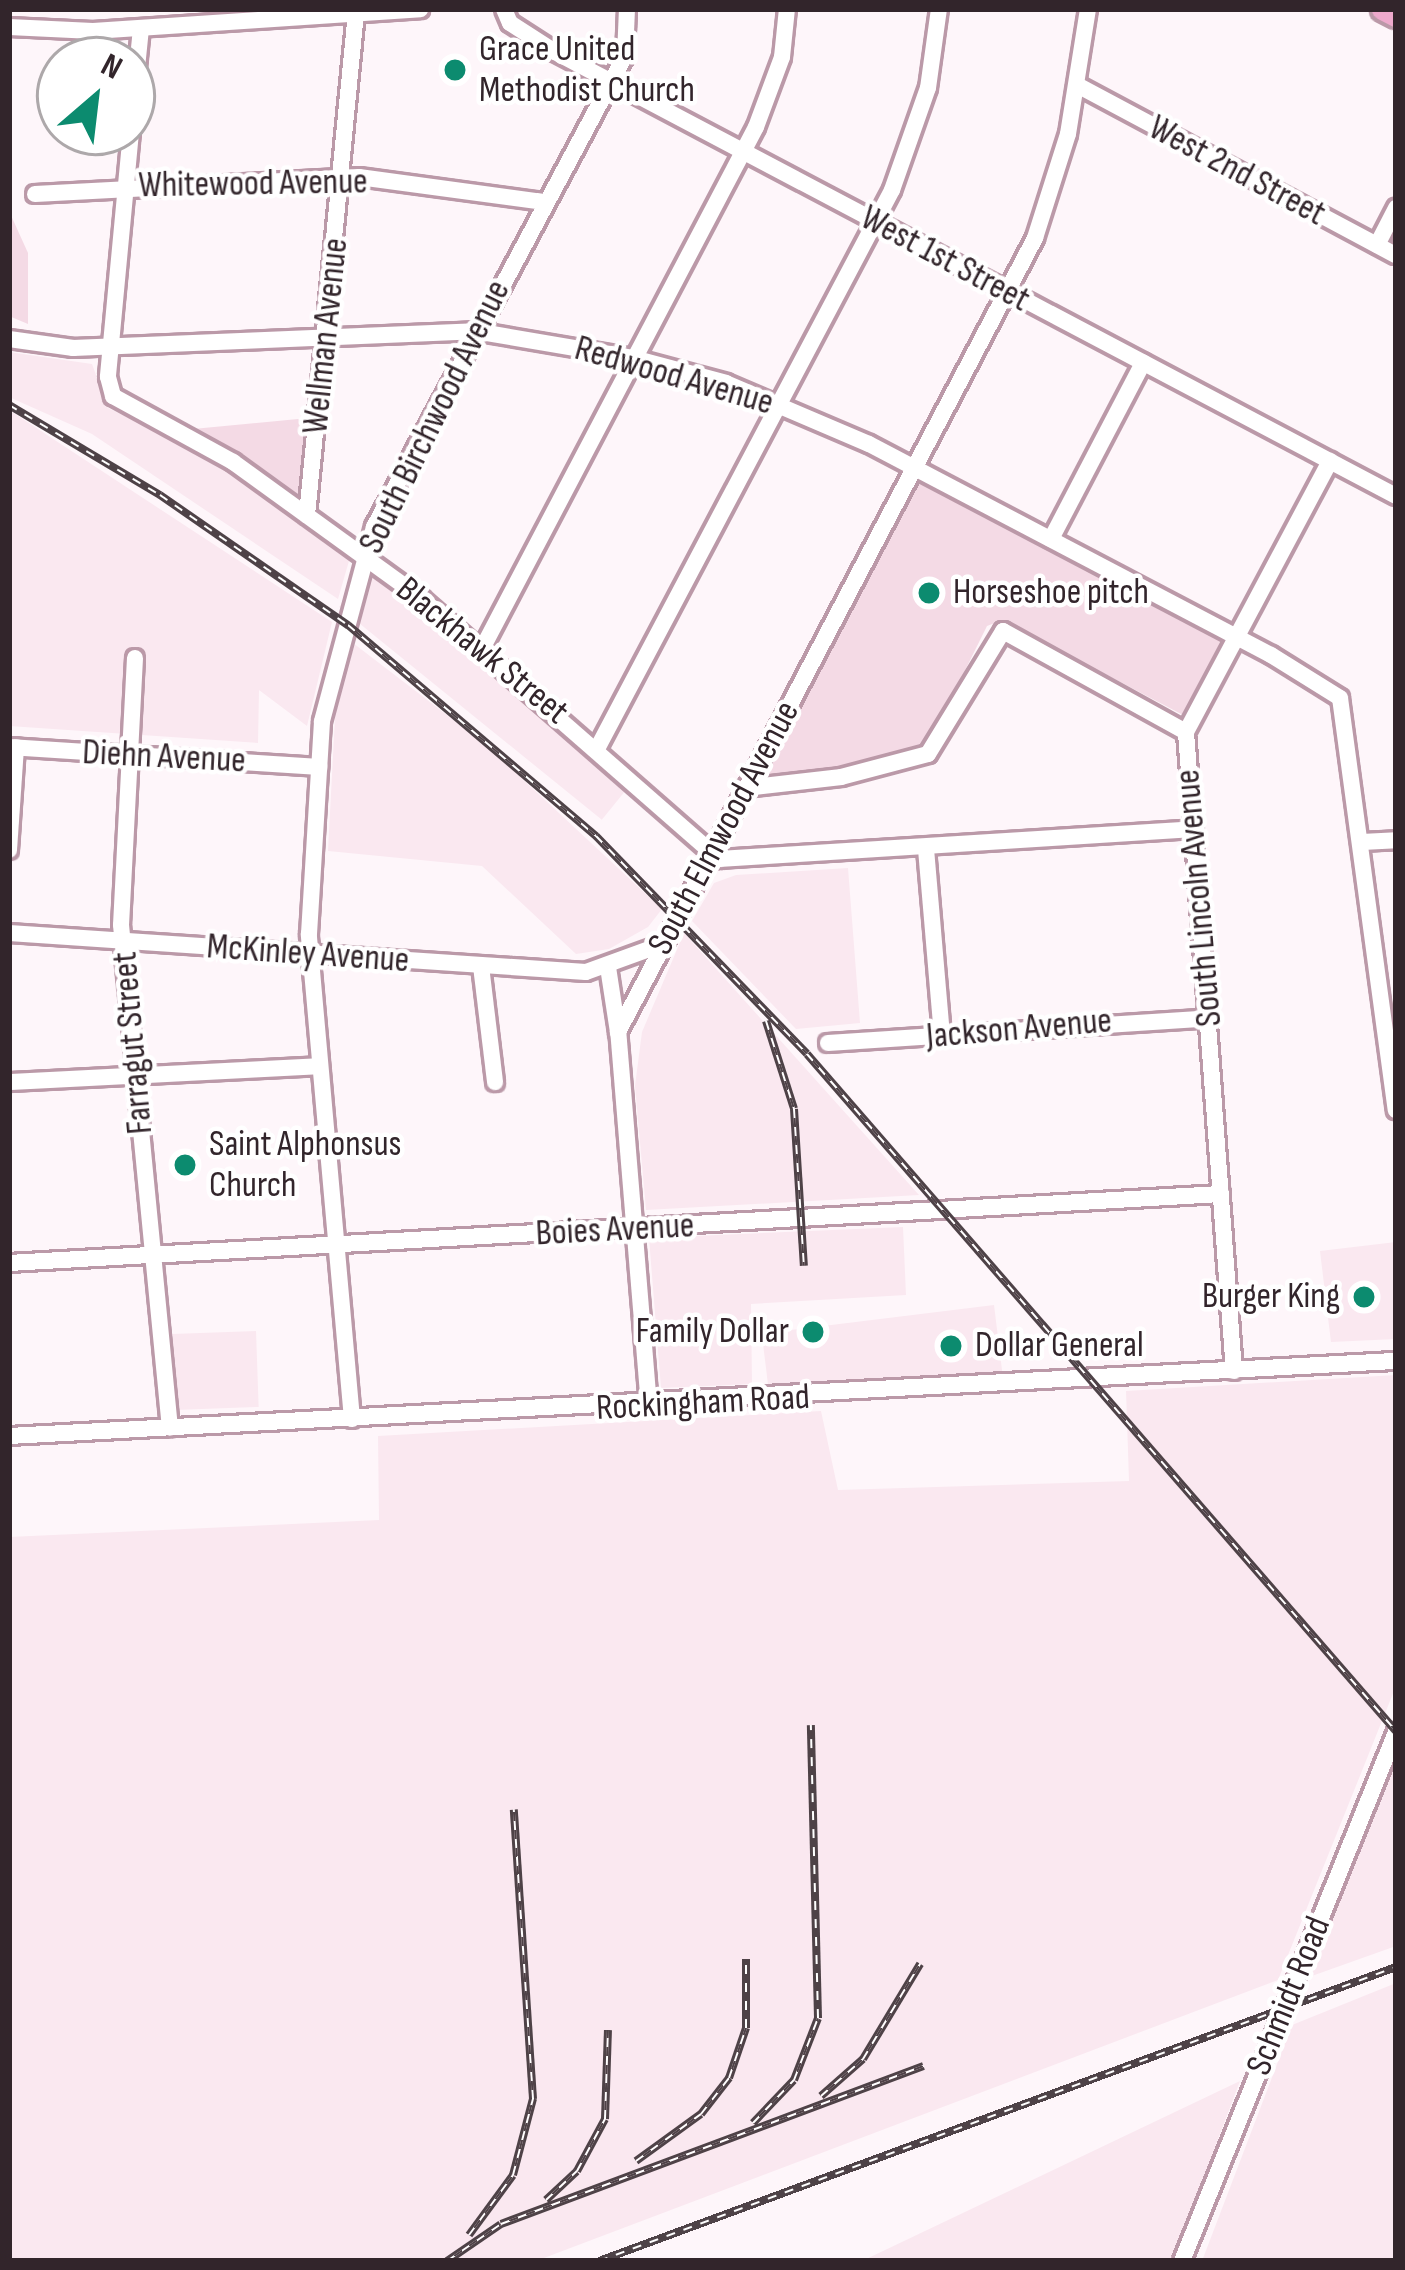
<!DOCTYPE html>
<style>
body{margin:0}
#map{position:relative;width:1405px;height:2270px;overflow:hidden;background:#fef6fa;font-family:"Sofia Sans Condensed",sans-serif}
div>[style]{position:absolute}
.built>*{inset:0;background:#fae8f0;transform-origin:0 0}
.green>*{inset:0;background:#f4dae5}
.roads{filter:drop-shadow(3px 0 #bb99a8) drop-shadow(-3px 0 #bb99a8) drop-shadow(0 3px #bb99a8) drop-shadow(0 -3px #bb99a8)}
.minor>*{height:16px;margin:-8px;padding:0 8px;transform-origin:8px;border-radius:8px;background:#fff}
.major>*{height:21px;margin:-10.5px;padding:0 10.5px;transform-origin:10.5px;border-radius:10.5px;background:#eea9cc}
.rail>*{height:8px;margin-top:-4px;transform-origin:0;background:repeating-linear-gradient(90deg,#fff 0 9px,#4e4247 0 18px);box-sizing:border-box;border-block:3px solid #4e4247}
.dots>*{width:33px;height:33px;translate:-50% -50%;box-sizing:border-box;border:6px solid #fff;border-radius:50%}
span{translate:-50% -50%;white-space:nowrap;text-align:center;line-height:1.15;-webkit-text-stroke:9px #fff;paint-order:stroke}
.poi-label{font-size:36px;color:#32252b}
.left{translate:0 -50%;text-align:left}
.right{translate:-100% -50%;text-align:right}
.street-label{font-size:36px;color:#32252b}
.frame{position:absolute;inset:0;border:12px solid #32252b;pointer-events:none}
.north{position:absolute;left:36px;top:36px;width:120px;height:120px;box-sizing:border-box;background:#fff;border:3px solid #ada8aa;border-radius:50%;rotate:28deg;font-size:33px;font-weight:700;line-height:48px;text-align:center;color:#32252b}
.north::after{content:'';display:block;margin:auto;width:42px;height:54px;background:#0c8b6f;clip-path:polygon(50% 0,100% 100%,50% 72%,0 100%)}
</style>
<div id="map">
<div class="built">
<i style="clip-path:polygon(9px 352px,92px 364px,108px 408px,205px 454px,351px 554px,338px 599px,92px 434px,9px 397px)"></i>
<i style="clip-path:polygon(9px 410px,332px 622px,307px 726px,259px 690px,258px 743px,9px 726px)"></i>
<i style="left:370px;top:569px;width:338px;height:49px;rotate:39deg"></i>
<i style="clip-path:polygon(353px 643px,486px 745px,662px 909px,648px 927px,609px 949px,576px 954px,482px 866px,328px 851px,335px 717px)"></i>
<i style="clip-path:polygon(848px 868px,860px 1023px,796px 1029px,692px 921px,714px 883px,736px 875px)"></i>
<i style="clip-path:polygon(684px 933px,919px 1195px,646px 1210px,635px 1086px,642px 1032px)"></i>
<i style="clip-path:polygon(903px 1227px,906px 1295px,751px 1304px,752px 1384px,661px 1388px,649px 1238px)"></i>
<i style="clip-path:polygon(1396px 1242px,1396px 1339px,1331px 1342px,1320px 1251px)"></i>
<i style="left:994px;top:1305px;width:68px;height:234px;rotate:83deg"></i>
<i style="left:256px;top:1331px;width:76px;height:84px;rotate:88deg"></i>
<i style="clip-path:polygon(1396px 1375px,1396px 1686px,1278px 1980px,536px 2261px,9px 2261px,9px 1537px,379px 1520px,378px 1436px,821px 1411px,838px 1490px,1129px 1481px,1126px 1391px)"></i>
<i style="clip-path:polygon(1396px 1760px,1396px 1946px,1309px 1977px)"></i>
<i style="clip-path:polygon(1396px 1983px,1396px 2261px,1202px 2261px,1292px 2025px)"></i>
<i style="clip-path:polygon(1240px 2081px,1172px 2261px,862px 2261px)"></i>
</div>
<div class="green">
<i style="clip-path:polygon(9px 211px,28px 253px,28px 324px,9px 316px)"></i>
<i style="clip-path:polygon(298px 419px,310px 425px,298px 499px,193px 429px)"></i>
<i style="clip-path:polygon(918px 477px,1225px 638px,1183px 715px,1002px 620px,987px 626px,926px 749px,759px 783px)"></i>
</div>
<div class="roads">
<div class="minor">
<i style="left:504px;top:9px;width:15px;rotate:67deg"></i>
<i style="left:510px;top:23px;width:54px;rotate:32.8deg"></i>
<i style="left:555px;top:52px;width:951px;rotate:27.83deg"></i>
<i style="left:9px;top:27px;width:84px;rotate:2.7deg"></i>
<i style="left:93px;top:31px;width:328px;rotate:-3.8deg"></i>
<i style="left:1079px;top:86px;width:359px;rotate:28.1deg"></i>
<i style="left:132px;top:117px;width:89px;rotate:-84.2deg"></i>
<i style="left:131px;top:132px;width:246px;rotate:95.4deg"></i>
<i style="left:108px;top:377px;width:20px;rotate:75deg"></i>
<i style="left:113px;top:396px;width:137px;rotate:28.8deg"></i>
<i style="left:233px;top:462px;width:233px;rotate:35.9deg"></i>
<i style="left:422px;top:599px;width:395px;rotate:41.2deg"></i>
<i style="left:719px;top:859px;width:476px;rotate:-3.6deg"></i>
<i style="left:35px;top:194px;width:324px;rotate:-3deg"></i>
<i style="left:359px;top:177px;width:186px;rotate:7.7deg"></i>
<i style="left:1377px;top:245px;width:42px;rotate:-62.8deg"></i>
<i style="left:9px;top:339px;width:65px;rotate:8deg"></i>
<i style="left:73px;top:348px;width:402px;rotate:-2.4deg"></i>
<i style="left:475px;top:331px;width:160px;rotate:9.7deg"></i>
<i style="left:633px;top:358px;width:96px;rotate:15deg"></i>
<i style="left:726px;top:383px;width:155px;rotate:23.1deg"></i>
<i style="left:869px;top:444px;width:454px;rotate:27.7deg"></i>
<i style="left:1271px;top:655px;width:81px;rotate:31.9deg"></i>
<i style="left:1340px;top:698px;width:416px;rotate:82.3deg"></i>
<i style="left:307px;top:515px;width:504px;rotate:-84.43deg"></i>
<i style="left:1051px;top:539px;width:199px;rotate:-62.4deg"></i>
<i style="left:483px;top:647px;width:587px;rotate:-62.3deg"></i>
<i style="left:756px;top:127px;width:75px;rotate:-69.6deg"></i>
<i style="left:782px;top:57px;width:48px;rotate:-84.1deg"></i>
<i style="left:135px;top:658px;width:267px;rotate:93deg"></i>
<i style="left:121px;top:925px;width:505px;rotate:84.44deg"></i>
<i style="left:9px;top:747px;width:311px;rotate:3.7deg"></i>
<i style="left:598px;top:747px;width:630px;rotate:-62.17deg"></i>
<i style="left:892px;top:190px;width:108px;rotate:-70.6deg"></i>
<i style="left:928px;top:88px;width:80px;rotate:-82.1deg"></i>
<i style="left:745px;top:788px;width:97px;rotate:-6.5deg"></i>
<i style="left:841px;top:777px;width:90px;rotate:-14.8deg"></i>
<i style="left:928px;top:754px;width:144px;rotate:-58.6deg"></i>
<i style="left:1003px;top:631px;width:209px;rotate:28.9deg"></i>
<i style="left:1362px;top:842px;width:34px;rotate:-3deg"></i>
<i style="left:926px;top:849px;width:188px;rotate:85.1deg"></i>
<i style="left:9px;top:850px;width:103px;rotate:-86.1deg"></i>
<i style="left:9px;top:933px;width:578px;rotate:3.87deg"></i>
<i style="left:586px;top:972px;width:79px;rotate:-20deg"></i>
<i style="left:481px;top:966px;width:117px;rotate:83.1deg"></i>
<i style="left:608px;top:967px;width:66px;rotate:81.3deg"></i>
<i style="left:828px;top:1043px;width:383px;rotate:-3.7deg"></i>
<i style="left:9px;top:1082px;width:311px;rotate:-2.9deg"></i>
<i style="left:9px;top:1263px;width:1214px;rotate:-3.26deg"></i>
<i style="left:1234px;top:1371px;width:641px;rotate:-94.3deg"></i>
<i style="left:1186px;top:732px;width:307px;rotate:-62deg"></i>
<i style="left:649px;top:1406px;width:375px;rotate:-94.7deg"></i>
<i style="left:618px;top:1032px;width:897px;rotate:-62.29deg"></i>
<i style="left:1035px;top:238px;width:109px;rotate:-72.4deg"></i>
<i style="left:1068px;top:134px;width:127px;rotate:-80.9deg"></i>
<i style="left:352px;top:1419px;width:487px;rotate:-95.1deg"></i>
<i style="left:309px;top:934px;width:213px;rotate:-86.5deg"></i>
<i style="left:322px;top:721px;width:201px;rotate:-75deg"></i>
<i style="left:374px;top:527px;width:534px;rotate:-61.95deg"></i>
<i style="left:625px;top:56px;width:47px;rotate:-87.6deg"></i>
<i style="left:9px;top:1436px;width:1389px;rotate:-3.1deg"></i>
<i style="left:1182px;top:2261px;width:571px;rotate:-67.97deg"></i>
</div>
<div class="major">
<i style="left:1382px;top:9px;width:16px;rotate:27deg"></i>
</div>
</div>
<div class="rail">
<i style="left:9px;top:405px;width:176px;rotate:30.8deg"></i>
<i style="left:160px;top:495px;width:229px;rotate:34.7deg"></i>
<i style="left:348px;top:625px;width:326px;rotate:40.4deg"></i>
<i style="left:596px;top:836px;width:303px;rotate:45.9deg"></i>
<i style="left:807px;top:1054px;width:897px;rotate:48.98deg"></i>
<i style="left:766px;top:1021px;width:92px;rotate:72.3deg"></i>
<i style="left:794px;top:1109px;width:157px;rotate:86.4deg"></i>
<i style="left:821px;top:2096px;width:56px;rotate:-41.4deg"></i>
<i style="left:863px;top:2059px;width:111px;rotate:-59deg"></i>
<i style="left:753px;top:2123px;width:59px;rotate:-46.4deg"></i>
<i style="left:794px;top:2080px;width:66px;rotate:-68.8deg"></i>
<i style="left:818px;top:2018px;width:293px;rotate:-91.4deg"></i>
<i style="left:636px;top:2161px;width:80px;rotate:-35.9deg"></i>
<i style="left:701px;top:2114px;width:46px;rotate:-52.1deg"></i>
<i style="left:729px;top:2078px;width:53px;rotate:-71.2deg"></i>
<i style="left:746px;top:2028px;width:69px;rotate:-90deg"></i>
<i style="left:546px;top:2200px;width:42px;rotate:-43.1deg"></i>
<i style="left:577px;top:2171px;width:59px;rotate:-61.7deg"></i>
<i style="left:605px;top:2119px;width:89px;rotate:-88.1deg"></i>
<i style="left:469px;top:2235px;width:74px;rotate:-53.7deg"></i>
<i style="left:513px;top:2175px;width:79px;rotate:-75.3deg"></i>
<i style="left:533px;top:2099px;width:290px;rotate:-93.8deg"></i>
<i style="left:447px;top:2261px;width:65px;rotate:-34.4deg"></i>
<i style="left:501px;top:2224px;width:451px;rotate:-20.5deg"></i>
<i style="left:599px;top:2261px;width:849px;rotate:-20.25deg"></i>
</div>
<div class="dots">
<i style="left:455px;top:70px;background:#0c8b6f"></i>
<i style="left:929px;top:593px;background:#0c8b6f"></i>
<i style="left:185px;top:1165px;background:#0c8b6f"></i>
<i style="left:1364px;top:1297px;background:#0c8b6f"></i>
<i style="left:813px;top:1332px;background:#0c8b6f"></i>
<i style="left:951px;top:1346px;background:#0c8b6f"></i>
</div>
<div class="poi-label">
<span class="left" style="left:479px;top:70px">Grace United<br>Methodist Church</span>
<span class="left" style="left:953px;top:593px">Horseshoe pitch</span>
<span class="left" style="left:209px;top:1165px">Saint Alphonsus<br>Church</span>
<span class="right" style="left:1340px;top:1297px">Burger King</span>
<span class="right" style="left:789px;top:1332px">Family Dollar</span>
<span class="left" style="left:975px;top:1346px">Dollar General</span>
</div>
<div class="street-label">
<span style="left:1237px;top:171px;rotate:28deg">West 2nd Street</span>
<span style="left:253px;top:184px;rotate:-1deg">Whitewood Avenue</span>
<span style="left:945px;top:259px;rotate:28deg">West 1st Street</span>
<span style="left:326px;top:336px;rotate:-84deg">Wellman Avenue</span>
<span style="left:674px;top:376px;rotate:16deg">Redwood Avenue</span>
<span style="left:435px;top:417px;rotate:-64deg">South Birchwood Avenue</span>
<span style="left:482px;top:651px;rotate:39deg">Blackhawk Street</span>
<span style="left:164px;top:757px;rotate:3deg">Diehn Avenue</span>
<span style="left:724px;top:828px;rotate:-62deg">South Elmwood Avenue</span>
<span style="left:1199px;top:898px;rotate:-95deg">South Lincoln Avenue</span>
<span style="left:308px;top:954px;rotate:4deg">McKinley Avenue</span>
<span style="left:1019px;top:1029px;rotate:-5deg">Jackson Avenue</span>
<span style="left:133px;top:1043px;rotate:-95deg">Farragut Street</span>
<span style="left:615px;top:1230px;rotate:-3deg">Boies Avenue</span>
<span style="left:703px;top:1403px;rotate:-3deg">Rockingham Road</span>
<span style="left:1289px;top:1996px;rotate:-68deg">Schmidt Road</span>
</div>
<div class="frame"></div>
<div class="north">N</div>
</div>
